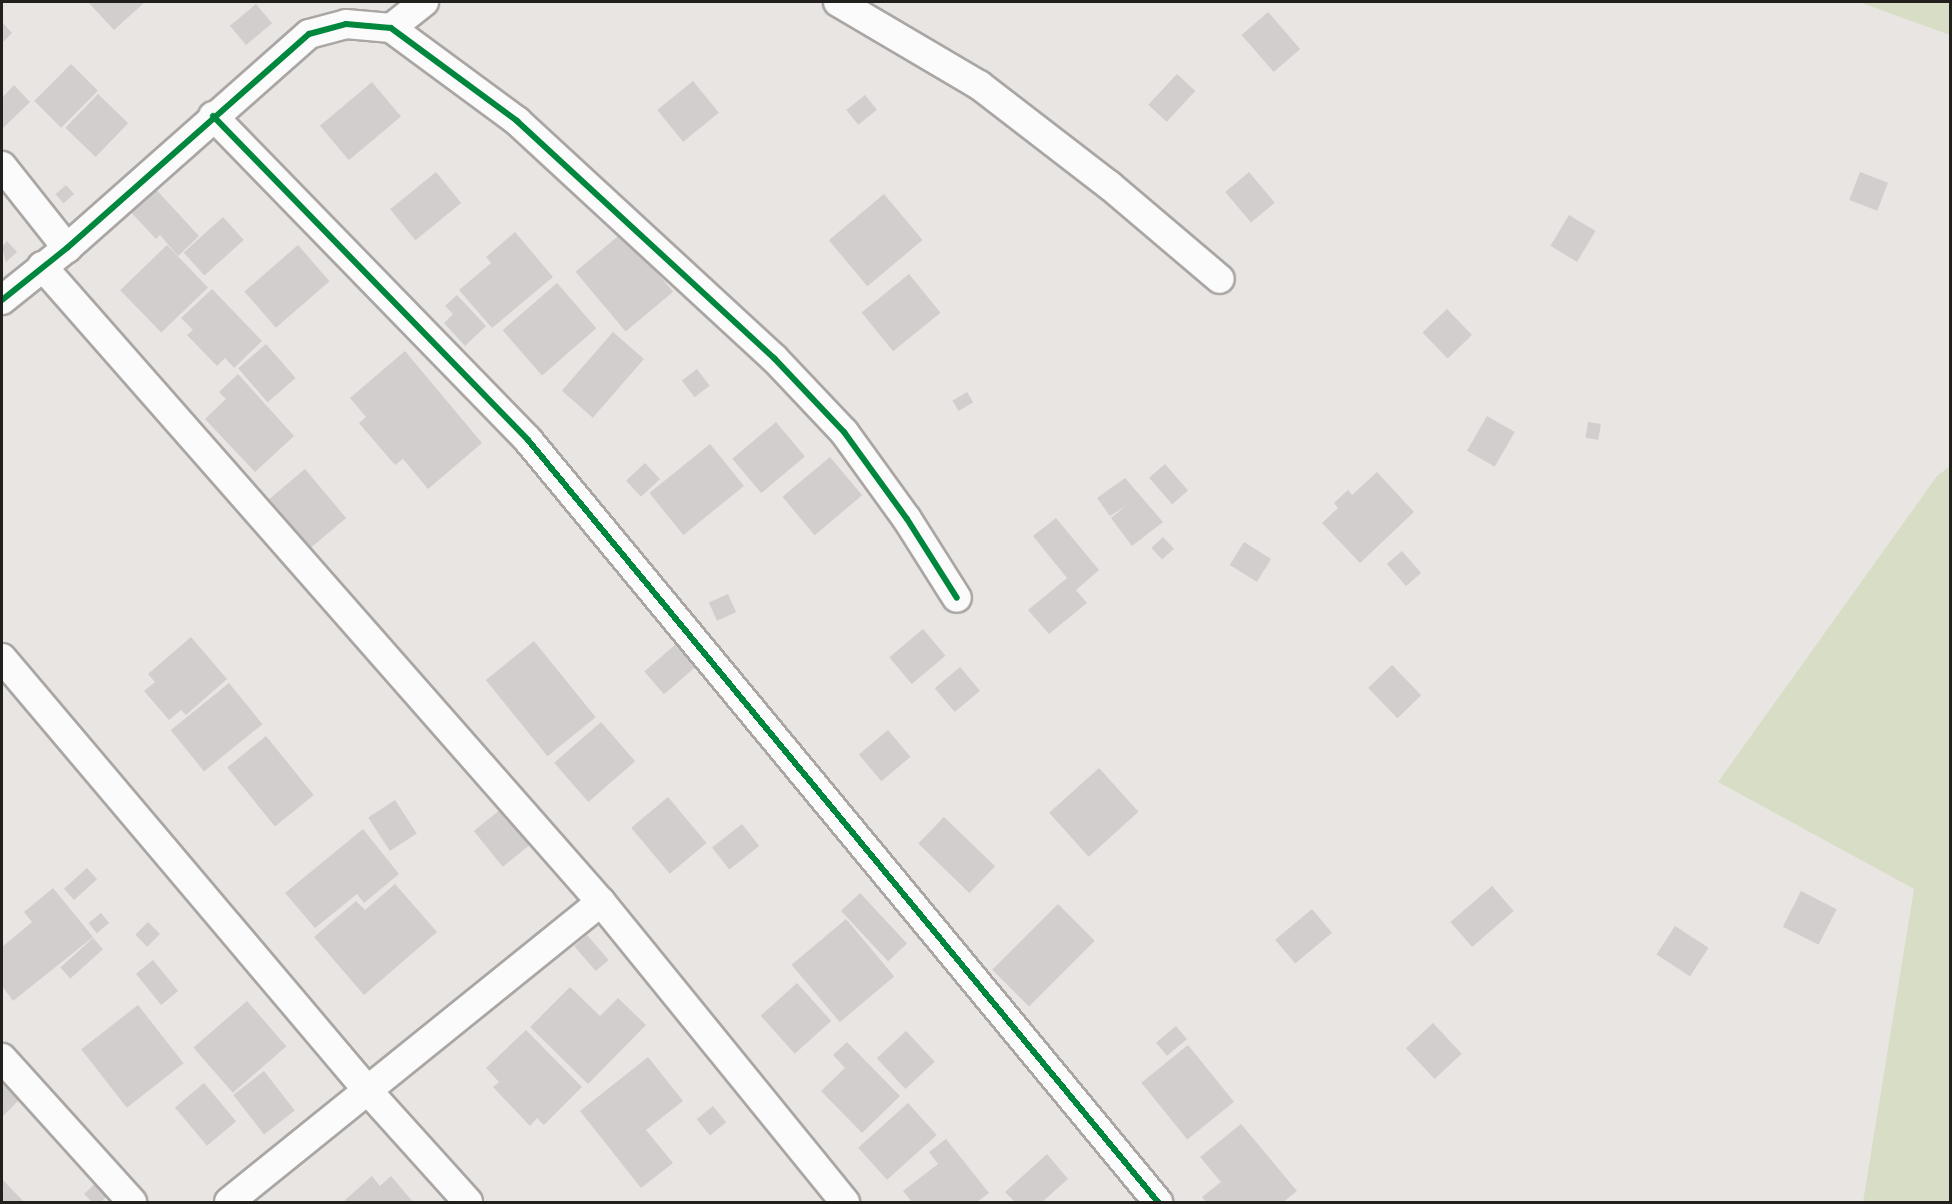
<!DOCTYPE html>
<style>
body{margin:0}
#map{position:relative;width:1952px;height:1204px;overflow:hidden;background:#e9e5e2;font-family:Inter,sans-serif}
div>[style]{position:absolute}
.green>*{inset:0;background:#d8dec6}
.building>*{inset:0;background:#d2cece;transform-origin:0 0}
.roads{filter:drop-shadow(2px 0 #a9a6a4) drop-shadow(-2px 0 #a9a6a4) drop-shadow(0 2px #a9a6a4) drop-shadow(0 -2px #a9a6a4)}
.street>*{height:28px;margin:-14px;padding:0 14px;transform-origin:14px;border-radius:14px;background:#fcfbfb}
.cycleway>*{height:6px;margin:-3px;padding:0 3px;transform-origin:3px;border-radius:3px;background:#00873e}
span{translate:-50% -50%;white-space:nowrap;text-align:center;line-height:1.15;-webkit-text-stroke:4.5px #f9f2ec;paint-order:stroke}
.frame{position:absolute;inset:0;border:3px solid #22201d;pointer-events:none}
</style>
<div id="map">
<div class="green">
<i style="clip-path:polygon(1859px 2px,1950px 2px,1950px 35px)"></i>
<i style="clip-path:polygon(1950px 466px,1950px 1202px,1863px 1202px,1914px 889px,1718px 782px,1937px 476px)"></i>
</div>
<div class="building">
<i style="clip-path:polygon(88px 2px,145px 2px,114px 30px)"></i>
<i style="left:256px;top:4px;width:25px;height:34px;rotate:50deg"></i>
<i style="left:1268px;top:12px;width:49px;height:35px;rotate:49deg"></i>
<i style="clip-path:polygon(2px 22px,12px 33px,2px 43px)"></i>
<i style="left:71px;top:64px;width:38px;height:52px;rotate:45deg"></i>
<i style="left:1177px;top:74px;width:25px;height:42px;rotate:43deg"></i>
<i style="left:693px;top:81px;width:41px;height:46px;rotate:51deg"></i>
<i style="left:372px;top:82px;width:45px;height:68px;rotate:50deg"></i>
<i style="clip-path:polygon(14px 85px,30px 102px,3px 128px,2px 98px)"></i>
<i style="left:98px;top:94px;width:42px;height:47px;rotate:44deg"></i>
<i style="left:865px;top:95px;width:19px;height:24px;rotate:51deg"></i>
<i style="left:436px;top:172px;width:40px;height:59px;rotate:51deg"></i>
<i style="left:1249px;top:172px;width:40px;height:31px;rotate:50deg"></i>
<i style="left:1860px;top:172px;width:30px;height:30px;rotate:21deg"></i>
<i style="clip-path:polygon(151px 184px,199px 236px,178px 256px,160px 235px,156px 239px,126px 207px)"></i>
<i style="left:66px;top:185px;width:12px;height:14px;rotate:48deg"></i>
<i style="left:884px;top:194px;width:60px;height:72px;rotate:50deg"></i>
<i style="left:1569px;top:215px;width:31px;height:36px;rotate:31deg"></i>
<i style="left:223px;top:217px;width:31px;height:53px;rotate:48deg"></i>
<i style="clip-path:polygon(515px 232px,553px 277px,492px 328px,459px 290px,491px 263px,486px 257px)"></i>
<i style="left:623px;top:232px;width:78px;height:62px;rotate:50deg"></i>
<i style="clip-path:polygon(7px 241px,17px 252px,6px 262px,2px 247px)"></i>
<i style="left:167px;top:245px;width:59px;height:65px;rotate:46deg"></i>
<i style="left:298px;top:245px;width:48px;height:71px;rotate:49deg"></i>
<i style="left:909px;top:274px;width:50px;height:61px;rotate:51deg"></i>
<i style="left:557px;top:283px;width:60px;height:72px;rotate:49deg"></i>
<i style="clip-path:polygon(212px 289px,262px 341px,234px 368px,225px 358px,217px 366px,187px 335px,193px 330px,181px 318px)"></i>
<i style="clip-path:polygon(457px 295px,486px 326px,465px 346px,444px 323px,453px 314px,445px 306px)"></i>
<i style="left:1447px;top:309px;width:36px;height:34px;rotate:46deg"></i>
<i style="left:613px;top:332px;width:41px;height:78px;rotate:41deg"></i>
<i style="left:266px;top:344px;width:45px;height:37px;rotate:49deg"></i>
<i style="clip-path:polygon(405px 351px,482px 443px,428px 489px,403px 459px,395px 465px,359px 423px,366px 417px,350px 398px)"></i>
<i style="left:697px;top:369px;width:21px;height:19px;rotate:53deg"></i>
<i style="clip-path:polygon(238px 374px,294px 436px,255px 472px,205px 419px,226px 399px,219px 392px)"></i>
<i style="left:967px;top:392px;width:12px;height:17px;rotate:59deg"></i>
<i style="left:1487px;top:416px;width:32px;height:40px;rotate:30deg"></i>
<i style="left:776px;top:422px;width:45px;height:57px;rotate:50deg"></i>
<i style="left:1588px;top:422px;width:13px;height:16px;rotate:9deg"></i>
<i style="left:710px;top:444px;width:54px;height:78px;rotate:51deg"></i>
<i style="left:830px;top:457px;width:50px;height:62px;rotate:50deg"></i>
<i style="left:645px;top:463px;width:22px;height:26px;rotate:47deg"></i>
<i style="left:1165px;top:464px;width:35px;height:21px;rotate:49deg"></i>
<i style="left:305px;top:469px;width:64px;height:50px;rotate:50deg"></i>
<i style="clip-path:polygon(1377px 472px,1414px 512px,1360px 563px,1322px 523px,1338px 508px,1334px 503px,1348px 490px,1352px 495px)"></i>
<i style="clip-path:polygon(1125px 478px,1163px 522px,1132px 546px,1111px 518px,1127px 505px,1110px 516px,1097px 498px)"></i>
<i style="clip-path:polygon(1056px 518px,1099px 570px,1076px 590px,1087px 603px,1049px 634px,1028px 610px,1067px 578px,1033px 536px)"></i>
<i style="left:1163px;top:537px;width:16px;height:16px;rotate:47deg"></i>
<i style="left:1244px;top:542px;width:32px;height:27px;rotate:32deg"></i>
<i style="left:1402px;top:551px;width:29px;height:20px;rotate:49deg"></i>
<i style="left:728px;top:594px;width:20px;height:21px;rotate:66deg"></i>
<i style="left:923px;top:629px;width:35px;height:44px;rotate:50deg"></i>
<i style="clip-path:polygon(191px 637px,227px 679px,186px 715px,181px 710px,169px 720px,144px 691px,155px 682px,148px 674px)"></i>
<i style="left:534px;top:641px;width:98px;height:62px;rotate:51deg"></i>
<i style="left:676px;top:644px;width:30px;height:42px;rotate:49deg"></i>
<i style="left:1392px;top:665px;width:42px;height:33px;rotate:46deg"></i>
<i style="left:960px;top:667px;width:31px;height:33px;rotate:50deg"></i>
<i style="left:229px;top:683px;width:53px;height:75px;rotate:51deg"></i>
<i style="left:601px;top:722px;width:52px;height:62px;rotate:49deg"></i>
<i style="left:888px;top:730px;width:35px;height:38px;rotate:50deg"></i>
<i style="left:266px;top:736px;width:76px;height:50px;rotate:51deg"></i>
<i style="left:1099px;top:768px;width:59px;height:67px;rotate:48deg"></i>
<i style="left:668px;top:797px;width:60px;height:48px;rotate:50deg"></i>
<i style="left:395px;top:800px;width:40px;height:32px;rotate:57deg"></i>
<i style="left:501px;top:809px;width:46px;height:35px;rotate:51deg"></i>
<i style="left:944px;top:817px;width:71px;height:37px;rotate:44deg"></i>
<i style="left:742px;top:824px;width:28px;height:38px;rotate:52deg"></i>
<i style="clip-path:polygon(363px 829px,399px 874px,364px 903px,357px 894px,315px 928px,285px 893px)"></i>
<i style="left:87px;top:868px;width:15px;height:31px;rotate:48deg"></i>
<i style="clip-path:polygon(395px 884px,437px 932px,364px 995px,314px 937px,356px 901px,365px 910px)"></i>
<i style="left:1492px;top:886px;width:33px;height:55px;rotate:49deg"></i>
<i style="clip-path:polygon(53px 888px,93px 937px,13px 1001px,2px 986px,2px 947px,32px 922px,24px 912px)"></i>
<i style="left:1801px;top:891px;width:40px;height:40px;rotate:27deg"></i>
<i style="left:860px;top:893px;width:69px;height:26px;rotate:47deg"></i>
<i style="left:1058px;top:904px;width:52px;height:93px;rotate:45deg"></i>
<i style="left:1312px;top:909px;width:31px;height:48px;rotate:50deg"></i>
<i style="left:101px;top:913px;width:13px;height:16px;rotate:51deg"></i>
<i style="left:846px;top:919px;width:75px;height:71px;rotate:50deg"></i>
<i style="left:148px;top:922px;width:17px;height:18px;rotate:45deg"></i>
<i style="left:1675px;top:926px;width:40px;height:34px;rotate:33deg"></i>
<i style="left:587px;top:935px;width:33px;height:17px;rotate:49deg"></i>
<i style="left:93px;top:938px;width:15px;height:44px;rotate:48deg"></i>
<i style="left:153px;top:960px;width:40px;height:22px;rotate:51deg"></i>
<i style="left:797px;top:983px;width:51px;height:49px;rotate:48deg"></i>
<i style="clip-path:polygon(570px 987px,600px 1016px,618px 998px,646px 1025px,588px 1084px,530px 1027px)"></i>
<i style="left:247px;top:1001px;width:60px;height:71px;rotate:49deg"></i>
<i style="left:138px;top:1005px;width:74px;height:72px;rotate:52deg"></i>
<i style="left:1433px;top:1023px;width:42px;height:37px;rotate:47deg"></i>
<i style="left:1176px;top:1026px;width:17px;height:26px;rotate:50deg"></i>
<i style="clip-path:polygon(526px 1030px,582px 1087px,544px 1125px,537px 1118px,530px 1126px,493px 1087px,499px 1082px,486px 1068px)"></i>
<i style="left:906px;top:1031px;width:42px;height:40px;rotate:47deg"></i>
<i style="clip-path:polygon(847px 1042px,900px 1096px,862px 1133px,821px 1091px,845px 1068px,833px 1055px)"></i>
<i style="left:1188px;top:1045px;width:73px;height:60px;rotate:51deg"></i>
<i style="clip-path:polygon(648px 1057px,683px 1101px,646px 1130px,673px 1163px,641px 1188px,580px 1111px)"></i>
<i style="left:264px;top:1071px;width:50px;height:39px;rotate:52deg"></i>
<i style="clip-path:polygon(2px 1081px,20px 1099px,2px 1117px)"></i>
<i style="left:204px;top:1083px;width:50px;height:38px;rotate:50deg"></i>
<i style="left:908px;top:1103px;width:43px;height:67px;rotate:48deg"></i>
<i style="left:713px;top:1106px;width:21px;height:21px;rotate:51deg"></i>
<i style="clip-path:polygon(1241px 1124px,1297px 1191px,1283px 1202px,1206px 1202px,1202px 1197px,1221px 1182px,1200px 1157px)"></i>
<i style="clip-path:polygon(946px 1139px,989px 1193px,977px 1202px,912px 1202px,903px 1191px,938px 1164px,929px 1152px)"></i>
<i style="clip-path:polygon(1047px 1154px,1068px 1179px,1042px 1202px,1015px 1202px,1005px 1192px)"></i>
<i style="clip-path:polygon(113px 1167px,124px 1180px,101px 1202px,92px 1202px,84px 1194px)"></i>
<i style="clip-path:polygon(372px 1176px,380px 1186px,391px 1176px,413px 1202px,346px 1202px,345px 1200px)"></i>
<i style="clip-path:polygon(2px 1179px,24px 1202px,2px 1202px)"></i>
</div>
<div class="roads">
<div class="street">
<i style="left:838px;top:2px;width:164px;rotate:30.5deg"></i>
<i style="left:979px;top:85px;width:164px;rotate:37.6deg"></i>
<i style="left:1109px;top:185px;width:145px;rotate:40.3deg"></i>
<i style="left:391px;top:28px;width:42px;rotate:-38.2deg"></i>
<i style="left:213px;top:116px;width:452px;rotate:45.8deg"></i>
<i style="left:528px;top:440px;width:989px;rotate:50.42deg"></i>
<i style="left:2px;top:166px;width:105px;rotate:51.6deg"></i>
<i style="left:42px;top:266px;width:847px;rotate:48.69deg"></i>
<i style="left:601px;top:902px;width:387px;rotate:50.9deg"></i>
<i style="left:2px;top:300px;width:83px;rotate:-38.7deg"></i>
<i style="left:67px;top:248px;width:323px;rotate:-41.5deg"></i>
<i style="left:309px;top:34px;width:38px;rotate:-15deg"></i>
<i style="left:346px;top:24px;width:45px;rotate:5.1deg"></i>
<i style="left:391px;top:28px;width:157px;rotate:36.4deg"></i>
<i style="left:517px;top:121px;width:350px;rotate:42.7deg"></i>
<i style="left:774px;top:358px;width:102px;rotate:46.6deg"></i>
<i style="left:844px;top:432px;width:107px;rotate:54.1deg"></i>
<i style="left:907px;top:519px;width:93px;rotate:57.7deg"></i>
<i style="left:2px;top:658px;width:568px;rotate:49.78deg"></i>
<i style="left:369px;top:1092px;width:148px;rotate:48deg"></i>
<i style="left:2px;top:1058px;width:194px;rotate:47.9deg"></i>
<i style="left:229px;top:1202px;width:478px;rotate:-38.9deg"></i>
</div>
</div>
<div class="cycleway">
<i style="left:213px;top:116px;width:452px;rotate:45.8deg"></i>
<i style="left:528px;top:440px;width:989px;rotate:50.42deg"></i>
<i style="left:2px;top:300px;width:83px;rotate:-38.7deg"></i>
<i style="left:67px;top:248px;width:323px;rotate:-41.5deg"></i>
<i style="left:309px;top:34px;width:38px;rotate:-15deg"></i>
<i style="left:346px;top:24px;width:45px;rotate:5.1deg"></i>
<i style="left:391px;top:28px;width:157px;rotate:36.4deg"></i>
<i style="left:517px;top:121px;width:350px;rotate:42.7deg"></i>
<i style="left:774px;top:358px;width:102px;rotate:46.6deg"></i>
<i style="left:844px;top:432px;width:107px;rotate:54.1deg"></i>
<i style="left:907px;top:519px;width:93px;rotate:57.7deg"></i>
</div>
<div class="frame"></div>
</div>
